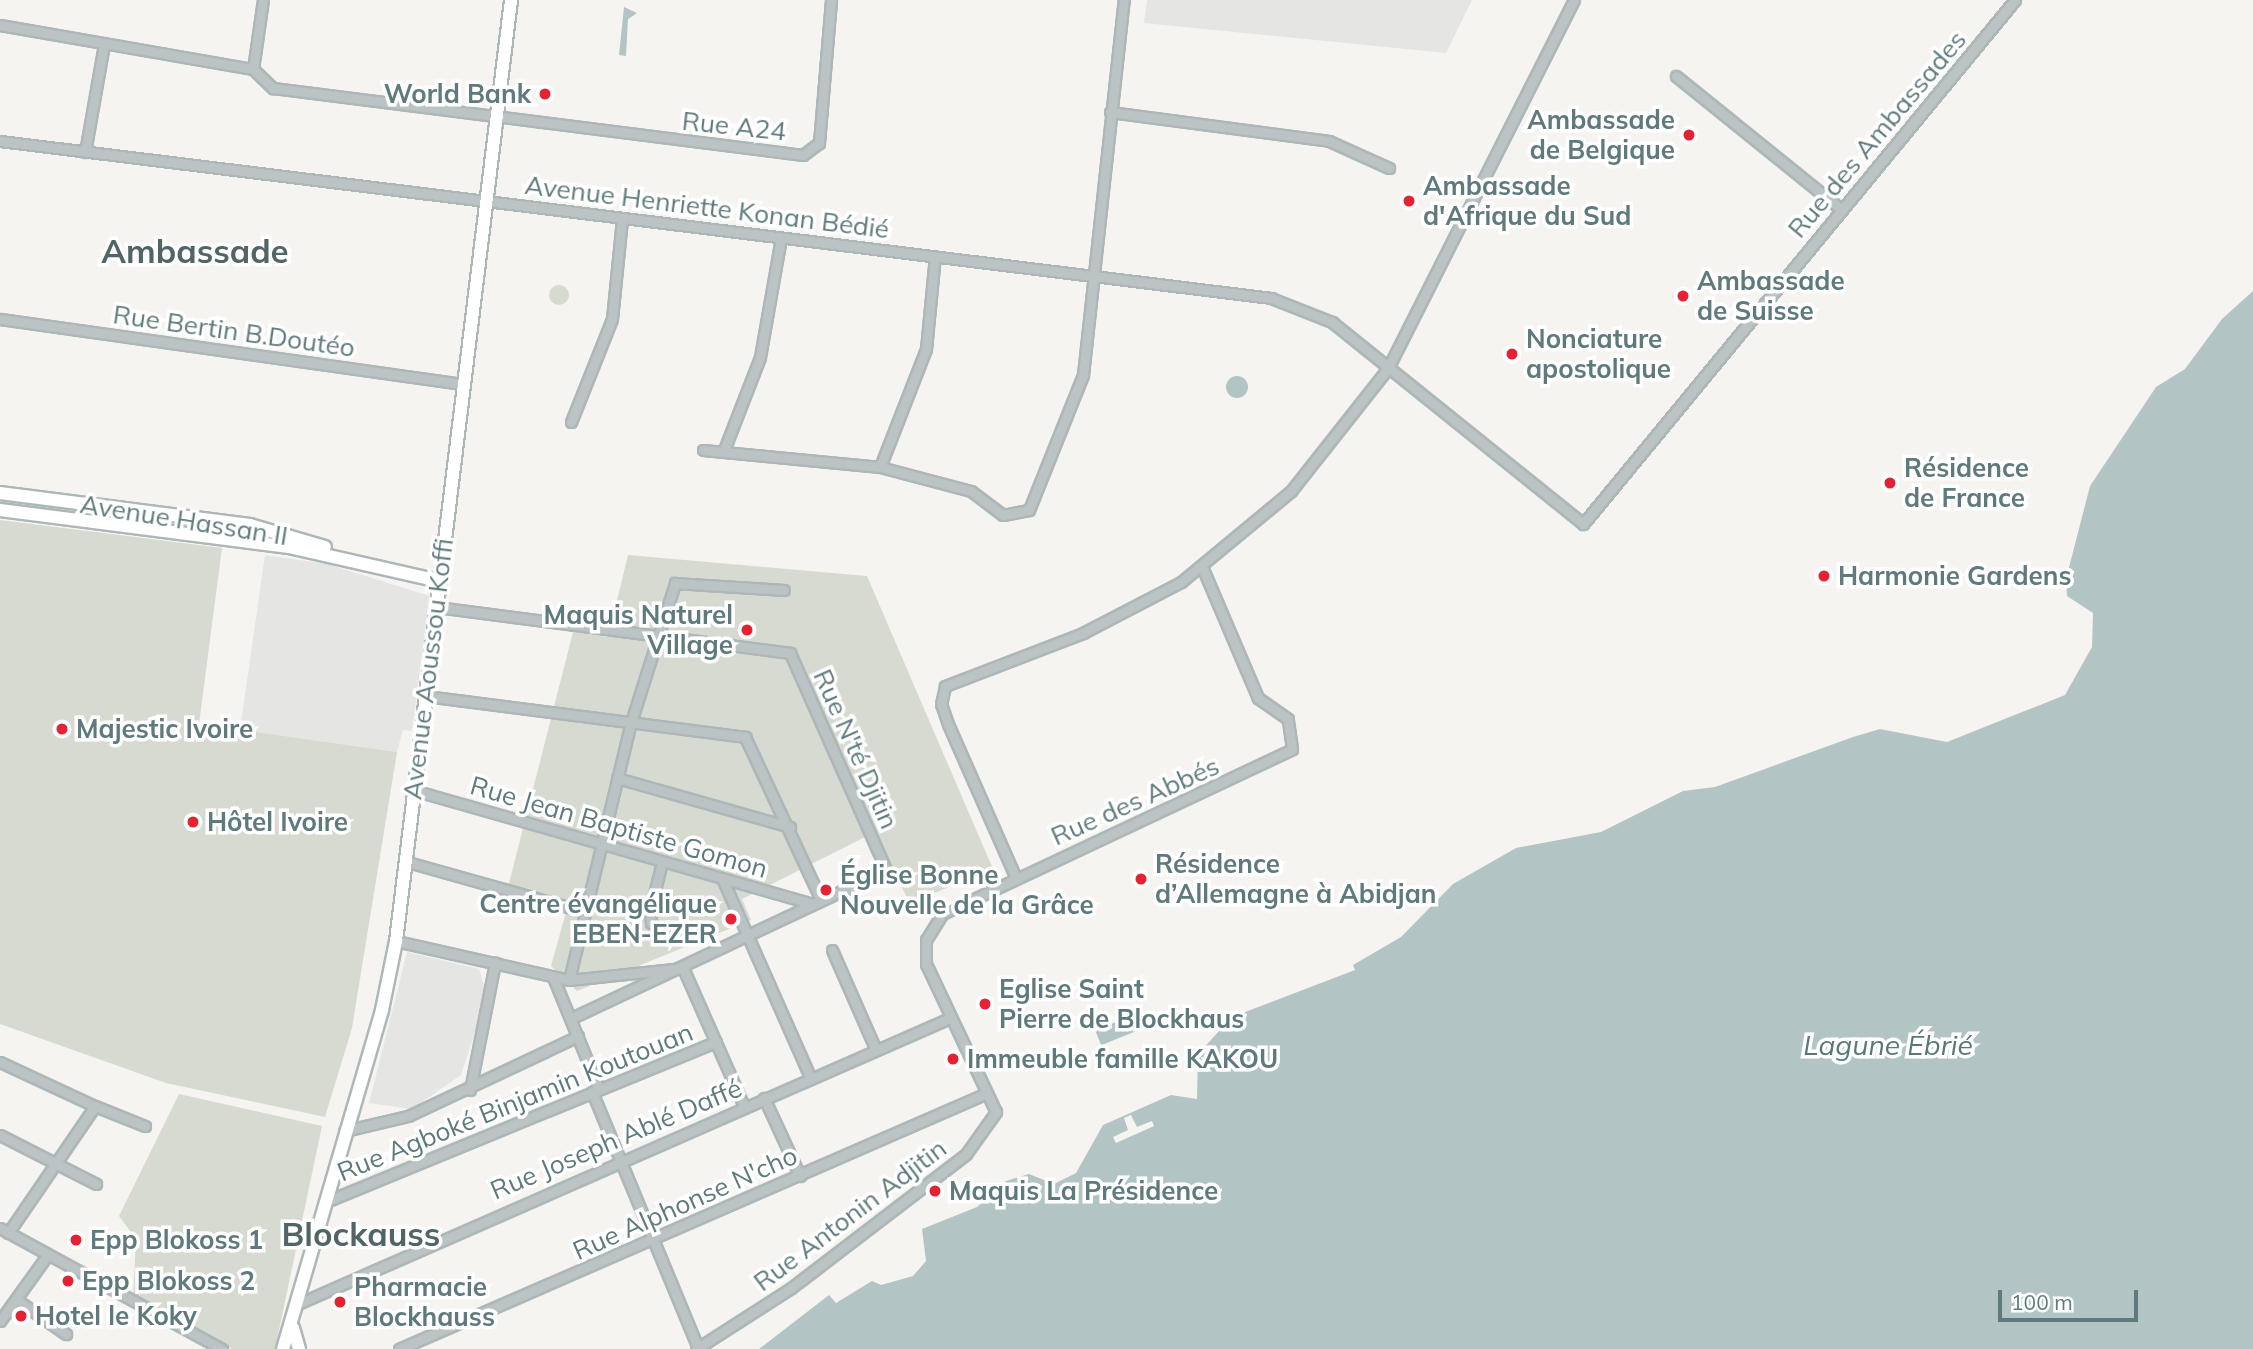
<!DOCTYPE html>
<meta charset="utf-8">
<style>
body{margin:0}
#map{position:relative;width:2253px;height:1349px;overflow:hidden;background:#f5f4f1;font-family:Mulish,sans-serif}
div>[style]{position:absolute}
.built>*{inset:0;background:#e5e5e4}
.green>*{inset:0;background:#d7dad0}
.round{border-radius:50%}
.water>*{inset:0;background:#b2c5c4;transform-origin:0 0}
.pier>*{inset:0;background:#f5f4f1}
.roads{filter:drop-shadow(2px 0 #adb7b8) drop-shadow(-2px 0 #adb7b8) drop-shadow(0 2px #adb7b8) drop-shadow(0 -2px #adb7b8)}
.street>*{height:9px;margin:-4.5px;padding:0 4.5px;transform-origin:4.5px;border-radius:4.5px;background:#bbc3c4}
.secondary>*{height:12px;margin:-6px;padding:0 6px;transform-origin:6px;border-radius:6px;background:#fff}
.dots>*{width:19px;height:19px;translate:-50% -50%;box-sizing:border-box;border:4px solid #fff;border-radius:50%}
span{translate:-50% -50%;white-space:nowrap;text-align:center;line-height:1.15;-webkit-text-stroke:7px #fff;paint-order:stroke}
.poi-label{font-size:26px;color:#5f7a7c;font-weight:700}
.right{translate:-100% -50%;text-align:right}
.left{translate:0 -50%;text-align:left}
.street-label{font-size:26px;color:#5f7a7c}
.water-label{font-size:28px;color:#5a7877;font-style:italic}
.district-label{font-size:33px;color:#516567;font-weight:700}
.scale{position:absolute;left:1998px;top:1290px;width:140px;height:32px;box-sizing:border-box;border:4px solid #5f7a7c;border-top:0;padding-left:9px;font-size:21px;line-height:24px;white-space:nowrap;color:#5f7a7c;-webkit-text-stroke:5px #fff;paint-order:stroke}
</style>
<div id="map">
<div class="built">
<i style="clip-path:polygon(1147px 0,1472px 0,1446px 53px,1144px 23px)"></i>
<i style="clip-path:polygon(265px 555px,327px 564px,430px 596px,412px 731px,403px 730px,397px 752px,240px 730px)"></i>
<i style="clip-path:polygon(407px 952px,479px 969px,487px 995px,461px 1075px,412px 1109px,369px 1103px)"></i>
</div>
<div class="green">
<i class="round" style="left:549px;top:285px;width:20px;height:20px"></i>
<i style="clip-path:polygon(0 520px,222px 548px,199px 724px,397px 752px,352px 1028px,325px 1117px,166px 1083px,0 1024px)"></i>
<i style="clip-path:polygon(628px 555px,867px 576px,993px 869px,910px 903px,873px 833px,742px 899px,751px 920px,577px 991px,551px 966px,566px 912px,506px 895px,573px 632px,608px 637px)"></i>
<i style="clip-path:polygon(179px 1094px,322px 1126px,275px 1349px,232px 1349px,133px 1299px,136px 1239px,119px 1216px)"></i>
</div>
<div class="water">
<i style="clip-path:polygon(624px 7px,637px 13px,628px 19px,626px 56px,619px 55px)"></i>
<i style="clip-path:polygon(2253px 291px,2253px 1349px,759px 1349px,829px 1295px,836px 1303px,872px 1281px,881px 1285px,913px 1276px,926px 1261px,922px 1229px,977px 1207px,1006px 1181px,1029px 1174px,1054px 1184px,1076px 1173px,1103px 1125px,1171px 1095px,1197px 1099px,1198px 1054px,1232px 1017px,1355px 970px,1353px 965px,1401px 937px,1453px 884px,1516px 848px,1601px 832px,1683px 791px,1715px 787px,1853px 737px,1880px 729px,1947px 742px,2065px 695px,2092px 647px,2093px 613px,2067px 596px,2066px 579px,2090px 486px,2156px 387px,2185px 369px,2222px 319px)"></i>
<i class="round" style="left:1226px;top:376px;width:22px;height:22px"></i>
<i style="left:1136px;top:1014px;width:16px;height:44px;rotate:68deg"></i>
</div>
<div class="pier">
<i style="clip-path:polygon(1131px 1115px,1137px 1127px,1152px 1121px,1154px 1126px,1116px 1143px,1113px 1137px,1128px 1130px,1124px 1118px)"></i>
</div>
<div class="roads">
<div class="street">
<i style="left:0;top:25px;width:257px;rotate:9.9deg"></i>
<i style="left:253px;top:69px;width:28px;rotate:44deg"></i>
<i style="left:273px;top:88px;width:534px;rotate:7.2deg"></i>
<i style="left:803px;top:155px;width:20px;rotate:-37deg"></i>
<i style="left:819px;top:143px;width:144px;rotate:-85.2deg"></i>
<i style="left:253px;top:69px;width:70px;rotate:-81.8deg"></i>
<i style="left:1676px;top:76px;width:212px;rotate:38.9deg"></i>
<i style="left:1110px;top:112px;width:221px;rotate:7.5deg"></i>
<i style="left:1329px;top:141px;width:66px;rotate:24.2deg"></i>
<i style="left:0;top:141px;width:1281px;rotate:7.04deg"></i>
<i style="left:1271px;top:298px;width:66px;rotate:21.5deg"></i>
<i style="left:1332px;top:322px;width:322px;rotate:38.8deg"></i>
<i style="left:1583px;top:524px;width:679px;rotate:-50.5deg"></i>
<i style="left:85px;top:152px;width:110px;rotate:-80deg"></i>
<i style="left:0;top:319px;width:466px;rotate:8deg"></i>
<i style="left:571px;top:422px;width:111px;rotate:-68.3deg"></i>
<i style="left:612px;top:319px;width:101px;rotate:-84.3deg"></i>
<i style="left:703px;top:450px;width:178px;rotate:5.5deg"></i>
<i style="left:880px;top:467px;width:94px;rotate:14.8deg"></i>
<i style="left:971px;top:491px;width:40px;rotate:37deg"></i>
<i style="left:1003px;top:515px;width:26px;rotate:-11deg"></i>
<i style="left:1029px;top:510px;width:145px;rotate:-68.2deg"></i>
<i style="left:1083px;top:375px;width:377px;rotate:-83.8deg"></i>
<i style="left:724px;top:450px;width:100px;rotate:-68.8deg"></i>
<i style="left:760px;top:357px;width:121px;rotate:-80deg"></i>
<i style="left:880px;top:467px;width:127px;rotate:-68.7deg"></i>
<i style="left:926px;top:349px;width:93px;rotate:-84.5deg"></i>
<i style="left:437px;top:607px;width:356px;rotate:7.4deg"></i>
<i style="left:790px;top:653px;width:237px;rotate:66.1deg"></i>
<i style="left:886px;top:870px;width:348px;rotate:154.8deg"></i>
<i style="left:426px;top:696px;width:322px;rotate:7.3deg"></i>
<i style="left:745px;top:737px;width:180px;rotate:65deg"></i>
<i style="left:617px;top:778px;width:180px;rotate:15.8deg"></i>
<i style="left:413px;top:790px;width:416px;rotate:15.9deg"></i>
<i style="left:404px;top:861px;width:189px;rotate:15.7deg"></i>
<i style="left:662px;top:862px;width:49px;rotate:104deg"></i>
<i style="left:650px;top:910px;width:13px;rotate:86deg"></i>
<i style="left:651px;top:923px;width:21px;rotate:39deg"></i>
<i style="left:1015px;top:876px;width:166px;rotate:-113.8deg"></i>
<i style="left:948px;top:724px;width:21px;rotate:-109deg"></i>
<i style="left:941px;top:704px;width:18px;rotate:-77deg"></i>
<i style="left:945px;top:686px;width:148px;rotate:-21deg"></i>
<i style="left:1083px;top:633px;width:110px;rotate:-27.5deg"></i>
<i style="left:1181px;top:582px;width:143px;rotate:-39.6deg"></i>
<i style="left:1291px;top:491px;width:157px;rotate:-51.7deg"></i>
<i style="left:1388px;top:368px;width:412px;rotate:-63.2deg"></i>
<i style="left:722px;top:878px;width:218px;rotate:66.1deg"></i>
<i style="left:396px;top:941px;width:177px;rotate:12.7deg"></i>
<i style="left:569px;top:980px;width:115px;rotate:-6deg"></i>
<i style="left:683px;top:968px;width:151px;rotate:66.2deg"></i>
<i style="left:832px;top:950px;width:109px;rotate:66.3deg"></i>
<i style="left:553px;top:977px;width:121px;rotate:67.7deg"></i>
<i style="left:569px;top:980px;width:265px;rotate:-76.5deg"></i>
<i style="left:631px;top:722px;width:146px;rotate:-72.4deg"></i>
<i style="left:675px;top:583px;width:109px;rotate:3.7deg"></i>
<i style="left:0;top:1062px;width:105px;rotate:24.9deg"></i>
<i style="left:95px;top:1106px;width:154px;rotate:124.4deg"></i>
<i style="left:470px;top:1090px;width:130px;rotate:-78.9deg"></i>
<i style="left:592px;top:1092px;width:277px;rotate:67.5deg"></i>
<i style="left:764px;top:1098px;width:86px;rotate:65.2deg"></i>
<i style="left:95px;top:1106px;width:54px;rotate:21.8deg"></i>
<i style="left:344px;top:1131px;width:66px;rotate:-13.2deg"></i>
<i style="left:408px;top:1116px;width:188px;rotate:-25.2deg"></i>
<i style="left:0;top:1135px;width:108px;rotate:27deg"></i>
<i style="left:330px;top:1200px;width:417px;rotate:-22.3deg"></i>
<i style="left:0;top:1228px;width:253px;rotate:28.6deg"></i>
<i style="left:17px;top:1300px;width:60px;rotate:34.8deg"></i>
<i style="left:300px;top:1303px;width:710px;rotate:-23.68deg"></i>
<i style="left:0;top:1321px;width:79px;rotate:-54.3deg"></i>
<i style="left:399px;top:1349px;width:641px;rotate:-23.53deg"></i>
<i style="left:696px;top:1349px;width:113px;rotate:-32.7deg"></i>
<i style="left:791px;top:1288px;width:220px;rotate:-37.4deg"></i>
<i style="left:966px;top:1154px;width:52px;rotate:-54.5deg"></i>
<i style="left:996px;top:1112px;width:164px;rotate:-115.3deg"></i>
<i style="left:926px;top:964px;width:24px;rotate:-90deg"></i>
<i style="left:926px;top:940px;width:31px;rotate:-58deg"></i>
<i style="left:942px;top:914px;width:387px;rotate:-25.2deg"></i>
<i style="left:1292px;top:749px;width:30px;rotate:-98deg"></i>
<i style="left:1288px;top:719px;width:37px;rotate:-145deg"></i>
<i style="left:1258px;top:698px;width:142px;rotate:-113.1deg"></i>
</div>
<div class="secondary">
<i style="left:0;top:493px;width:252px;rotate:7.3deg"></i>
<i style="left:250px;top:525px;width:78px;rotate:16.3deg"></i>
<i style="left:0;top:510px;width:291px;rotate:7.3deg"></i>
<i style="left:289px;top:547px;width:154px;rotate:12.8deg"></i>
<i style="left:293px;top:1328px;width:22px;rotate:74deg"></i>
<i style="left:283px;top:1349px;width:353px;rotate:-73.7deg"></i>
<i style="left:382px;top:1010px;width:70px;rotate:-78.5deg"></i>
<i style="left:396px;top:941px;width:948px;rotate:-83.03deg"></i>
</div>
</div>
<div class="dots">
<i style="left:545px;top:94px;background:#e42234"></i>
<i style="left:1689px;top:135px;background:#e42234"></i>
<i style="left:1409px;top:201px;background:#e42234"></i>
<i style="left:1683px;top:296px;background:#e42234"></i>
<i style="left:1512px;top:354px;background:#e42234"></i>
<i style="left:1890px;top:483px;background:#e42234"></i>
<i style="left:1824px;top:576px;background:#e42234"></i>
<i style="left:747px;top:630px;background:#e42234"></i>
<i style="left:62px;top:729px;background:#e42234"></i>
<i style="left:193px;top:822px;background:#e42234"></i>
<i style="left:1141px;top:879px;background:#e42234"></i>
<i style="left:826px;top:890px;background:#e42234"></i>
<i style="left:731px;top:919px;background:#e42234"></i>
<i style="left:985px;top:1004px;background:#e42234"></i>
<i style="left:953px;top:1059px;background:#e42234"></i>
<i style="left:935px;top:1191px;background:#e42234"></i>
<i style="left:76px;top:1240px;background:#e42234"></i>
<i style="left:68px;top:1281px;background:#e42234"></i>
<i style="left:340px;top:1302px;background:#e42234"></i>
<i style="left:21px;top:1316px;background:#e42234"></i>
</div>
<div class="poi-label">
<span class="right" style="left:531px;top:94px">World Bank</span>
<span class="right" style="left:1675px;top:135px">Ambassade<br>de Belgique</span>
<span class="left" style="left:1423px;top:201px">Ambassade<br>d'Afrique du Sud</span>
<span class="left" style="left:1697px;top:296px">Ambassade<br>de Suisse</span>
<span class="left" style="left:1526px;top:354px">Nonciature<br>apostolique</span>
<span class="left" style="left:1904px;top:483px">Résidence<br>de France</span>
<span class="left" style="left:1838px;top:576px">Harmonie Gardens</span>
<span class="right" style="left:733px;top:630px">Maquis Naturel<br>Village</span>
<span class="left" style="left:76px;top:729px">Majestic Ivoire</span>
<span class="left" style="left:207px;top:822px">Hôtel Ivoire</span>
<span class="left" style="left:1155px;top:879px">Résidence<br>d’Allemagne à Abidjan</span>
<span class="left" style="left:840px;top:890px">Église Bonne<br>Nouvelle de la Grâce</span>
<span class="right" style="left:717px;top:919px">Centre évangélique<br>EBEN-EZER</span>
<span class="left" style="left:999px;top:1004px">Eglise Saint<br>Pierre de Blockhaus</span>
<span class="left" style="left:967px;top:1059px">Immeuble famille KAKOU</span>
<span class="left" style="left:949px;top:1191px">Maquis La Présidence</span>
<span class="left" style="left:90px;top:1240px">Epp Blokoss 1</span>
<span class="left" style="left:82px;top:1281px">Epp Blokoss 2</span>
<span class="left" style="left:354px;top:1302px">Pharmacie<br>Blockhauss</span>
<span class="left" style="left:35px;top:1316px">Hotel le Koky</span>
</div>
<div class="street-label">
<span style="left:734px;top:126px;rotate:6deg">Rue A24</span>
<span style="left:1877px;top:134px;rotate:-50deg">Rue des Ambassades</span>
<span style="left:707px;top:207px;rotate:7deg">Avenue Henriette Konan Bédié</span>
<span style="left:234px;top:331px;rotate:8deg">Rue Bertin B.Doutéo</span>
<span style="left:184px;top:520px;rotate:9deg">Avenue Hassan II</span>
<span style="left:428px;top:669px;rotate:-83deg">Avenue Aoussou Koffi</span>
<span style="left:856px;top:749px;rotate:66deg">Rue N'té Djitin</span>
<span style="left:1135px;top:801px;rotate:-24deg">Rue des Abbés</span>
<span style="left:619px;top:827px;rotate:16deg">Rue Jean Baptiste Gomon</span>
<span style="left:515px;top:1102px;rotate:-22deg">Rue Agboké Binjamin Koutouan</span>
<span style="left:616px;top:1139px;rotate:-23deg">Rue Joseph Ablé Daffé</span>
<span style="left:685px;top:1203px;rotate:-24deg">Rue Alphonse N'cho</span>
<span style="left:850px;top:1215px;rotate:-37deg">Rue Antonin Adjitin</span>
</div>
<div class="water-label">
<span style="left:1888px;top:1045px">Lagune Ébrié</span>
</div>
<div class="district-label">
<span style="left:195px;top:251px">Ambassade</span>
<span style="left:361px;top:1234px">Blockauss</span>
</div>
<div class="scale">100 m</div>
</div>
